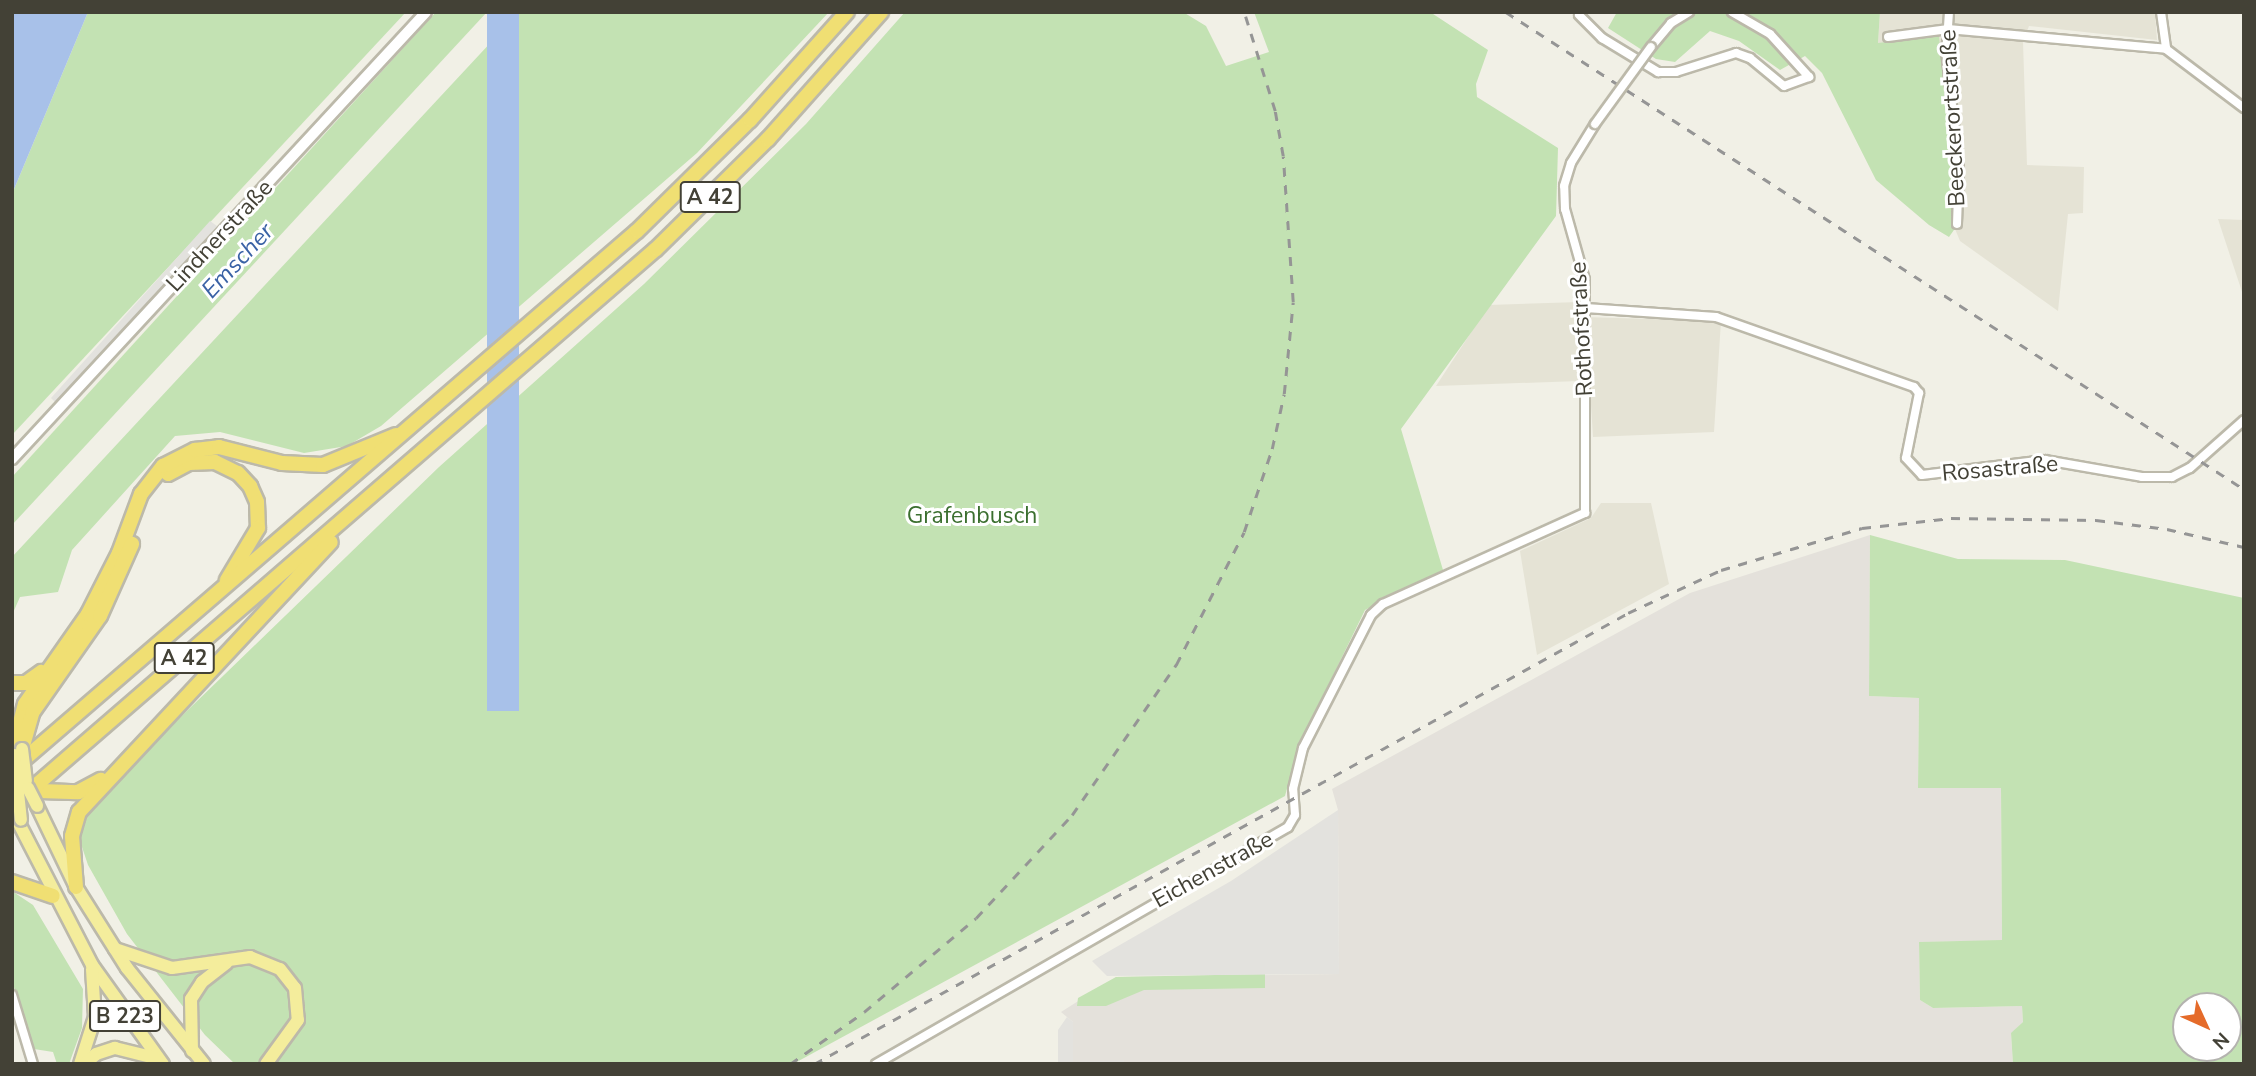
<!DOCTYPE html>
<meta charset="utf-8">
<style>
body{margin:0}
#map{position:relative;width:2256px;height:1076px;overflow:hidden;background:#f1f0e6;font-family:"Nunito Sans",sans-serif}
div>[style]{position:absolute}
.residential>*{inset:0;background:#e5e3d5}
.industrial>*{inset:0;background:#e4e1db}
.green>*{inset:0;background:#c3e2b3}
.parking>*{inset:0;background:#e3e2de}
.water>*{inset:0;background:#a8c1e9;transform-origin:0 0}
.roads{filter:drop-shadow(2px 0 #bcb9aa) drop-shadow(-2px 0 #bcb9aa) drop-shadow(0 2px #bcb9aa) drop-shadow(0 -2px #bcb9aa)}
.minor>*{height:8px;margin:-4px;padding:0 4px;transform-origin:4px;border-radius:4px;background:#fff}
.tertiary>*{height:10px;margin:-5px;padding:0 5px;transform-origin:5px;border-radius:5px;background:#fff}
.primary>*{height:12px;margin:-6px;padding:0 6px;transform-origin:6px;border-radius:6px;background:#f4ed9c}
.motorway>*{height:14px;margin:-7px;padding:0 7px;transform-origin:7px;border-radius:7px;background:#f0df73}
.rail>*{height:2.5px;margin-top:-1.25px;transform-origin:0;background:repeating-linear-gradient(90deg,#959595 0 9px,transparent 0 18px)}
.bridges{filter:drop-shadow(2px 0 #bcb9aa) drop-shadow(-2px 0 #bcb9aa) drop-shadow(0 2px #bcb9aa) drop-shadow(0 -2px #bcb9aa)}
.minor-bridge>*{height:8px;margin:-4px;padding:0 4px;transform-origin:4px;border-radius:4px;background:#fff}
.primary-bridge>*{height:12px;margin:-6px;padding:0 6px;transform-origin:6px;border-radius:6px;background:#f4ed9c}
span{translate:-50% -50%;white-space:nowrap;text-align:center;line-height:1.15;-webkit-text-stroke:6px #fff;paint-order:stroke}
.shield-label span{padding:2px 5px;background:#fff;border:2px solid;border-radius:5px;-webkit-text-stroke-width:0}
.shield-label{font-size:21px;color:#434136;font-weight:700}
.street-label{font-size:23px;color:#434136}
.park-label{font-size:23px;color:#3b6f2f}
.water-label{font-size:24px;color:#3a62a5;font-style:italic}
.frame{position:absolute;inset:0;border:14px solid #434136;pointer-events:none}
.north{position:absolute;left:2172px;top:992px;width:70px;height:70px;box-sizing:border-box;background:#fff;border:2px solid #b4b3af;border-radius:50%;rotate:135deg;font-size:19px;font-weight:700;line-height:28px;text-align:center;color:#434136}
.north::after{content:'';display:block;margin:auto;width:24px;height:32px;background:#e56b2a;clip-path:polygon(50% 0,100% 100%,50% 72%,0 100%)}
</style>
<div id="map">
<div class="residential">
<i style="clip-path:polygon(1880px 12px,2155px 12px,2157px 40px,2029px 26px,2023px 42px,2027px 165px,2084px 167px,2083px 213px,2068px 214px,2058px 311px,1960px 241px,1878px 43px)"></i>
<i style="clip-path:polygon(2218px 219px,2244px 220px,2244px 298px)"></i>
<i style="clip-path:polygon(1580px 302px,1583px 317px,1721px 321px,1714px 432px,1593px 437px,1590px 389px,1579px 381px,1436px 386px,1489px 305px)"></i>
<i style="clip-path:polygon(1601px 503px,1651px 503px,1669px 584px,1537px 655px,1520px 551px,1591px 518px)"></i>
</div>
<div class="industrial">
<i style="clip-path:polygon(1870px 535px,1869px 696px,1919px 698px,1918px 788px,2001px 787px,2002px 941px,1919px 942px,1920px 1000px,1933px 1008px,2022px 1006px,2023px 1022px,2011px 1034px,2013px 1064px,1072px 1062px,1073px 1022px,1061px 1012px,1116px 977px,1339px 974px,1338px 810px,1332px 789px,1690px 593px)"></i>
</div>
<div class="green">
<i style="clip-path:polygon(88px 12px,406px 12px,12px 435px,12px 194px)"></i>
<i style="clip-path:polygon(436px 12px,487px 12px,12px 525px,12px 477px)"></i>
<i style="clip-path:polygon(519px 12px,829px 12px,697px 153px,381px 426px,347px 446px,304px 453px,220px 432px,175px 436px,72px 550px,58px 592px,20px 597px,12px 615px,12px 557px)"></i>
<i style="clip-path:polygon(905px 12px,1183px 12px,1206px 26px,1226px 66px,1269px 52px,1254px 12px,1430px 12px,1488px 50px,1476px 84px,1477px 97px,1558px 148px,1556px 216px,1401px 429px,1443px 570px,1365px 610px,1298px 747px,1285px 796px,793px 1064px,235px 1064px,205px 1035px,127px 934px,88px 865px,77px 832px,99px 796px,439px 467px,644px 284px,806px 124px)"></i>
<i style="clip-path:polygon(1617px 12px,1880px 12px,1878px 43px,1939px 36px,1956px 227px,1949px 237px,1929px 225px,1876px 180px,1822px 73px,1805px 56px,1780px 70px,1739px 41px,1710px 31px,1675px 62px,1656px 59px,1608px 28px)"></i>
<i style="clip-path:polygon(evenodd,1870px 535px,1958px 559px,2065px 560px,2244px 598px,2244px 1064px,2013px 1064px,2011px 1033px,2023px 1022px,2022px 1006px,1933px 1008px,1920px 1000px,1919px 942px,2002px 940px,2001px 788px,1918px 788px,1919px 698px,1869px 696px,1870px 535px,2186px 1006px,2228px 1006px,2228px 1048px,2186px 1048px,2186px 1006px)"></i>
<i style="clip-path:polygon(12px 891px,33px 905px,83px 989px,82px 1028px,69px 1064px,57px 1064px,53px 1052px,34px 1049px,12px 981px)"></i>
<i style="clip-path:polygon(1265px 974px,1265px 988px,1144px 990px,1106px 1006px,1077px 1006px,1078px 998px,1116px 977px)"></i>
</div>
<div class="parking">
<i style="clip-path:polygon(210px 221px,217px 226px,56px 403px,51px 398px)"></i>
<i style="clip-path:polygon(1338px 810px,1339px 974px,1107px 976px,1092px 961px,1231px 881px)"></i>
<i style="clip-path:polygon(1067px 1017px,1073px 1022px,1073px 1062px,1124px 1060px,1124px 1064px,1058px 1064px,1058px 1030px)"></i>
</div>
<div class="water">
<i style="clip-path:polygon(12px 12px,88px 12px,12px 194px)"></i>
<i style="left:487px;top:12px;width:32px;height:699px"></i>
</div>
<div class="roads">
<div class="minor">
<i style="left:1949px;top:12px;width:39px;rotate:94deg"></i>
<i style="left:1946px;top:51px;width:119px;rotate:83.7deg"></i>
<i style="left:1959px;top:169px;width:55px;rotate:92.1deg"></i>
<i style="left:2161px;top:12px;width:37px;rotate:82deg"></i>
<i style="left:2166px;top:49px;width:98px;rotate:37.1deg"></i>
<i style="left:1579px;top:15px;width:33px;rotate:45deg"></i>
<i style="left:1602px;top:38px;width:66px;rotate:31.3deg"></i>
<i style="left:1658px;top:72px;width:18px"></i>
<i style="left:1676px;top:72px;width:63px;rotate:-17.6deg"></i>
<i style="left:1736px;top:53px;width:15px;rotate:20deg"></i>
<i style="left:1750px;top:58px;width:44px;rotate:39.5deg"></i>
<i style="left:1784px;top:86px;width:27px;rotate:-20deg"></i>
<i style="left:1809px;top:77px;width:58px;rotate:-132.2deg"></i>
<i style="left:1770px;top:34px;width:44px;rotate:-149.9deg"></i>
<i style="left:1888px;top:37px;width:61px;rotate:-7.6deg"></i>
<i style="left:1948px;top:29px;width:219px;rotate:5.2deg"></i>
<i style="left:1651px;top:47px;width:31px;rotate:-50deg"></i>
<i style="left:1671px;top:23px;width:21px;rotate:-31deg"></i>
<i style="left:1586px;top:308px;width:130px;rotate:4deg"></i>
<i style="left:1716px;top:317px;width:210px;rotate:19.5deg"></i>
<i style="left:1914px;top:387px;width:8px;rotate:50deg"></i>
<i style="left:1919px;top:393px;width:66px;rotate:101.3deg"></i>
<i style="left:1906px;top:458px;width:23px;rotate:47deg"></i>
<i style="left:1922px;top:475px;width:124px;rotate:-7deg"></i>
<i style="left:2045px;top:460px;width:98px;rotate:9.9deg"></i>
<i style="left:2142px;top:477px;width:30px"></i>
<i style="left:2172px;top:477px;width:20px;rotate:-27deg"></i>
<i style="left:2190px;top:468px;width:72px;rotate:-41.6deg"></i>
<i style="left:12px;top:995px;width:72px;rotate:73.1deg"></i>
<i style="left:876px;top:1064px;width:475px;rotate:-29.9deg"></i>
<i style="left:1288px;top:827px;width:14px;rotate:-60deg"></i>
<i style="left:1295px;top:815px;width:26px;rotate:-94deg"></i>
<i style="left:1293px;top:789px;width:42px;rotate:-76.3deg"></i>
<i style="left:1303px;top:748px;width:149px;rotate:-62.9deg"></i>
<i style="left:1371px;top:615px;width:16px;rotate:-43deg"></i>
<i style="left:1383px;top:604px;width:222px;rotate:-24.3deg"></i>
<i style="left:1585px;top:513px;width:233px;rotate:-90deg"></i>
<i style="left:1585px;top:280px;width:74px;rotate:-105.7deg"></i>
<i style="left:1565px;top:209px;width:23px;rotate:-92deg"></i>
<i style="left:1564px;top:186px;width:24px;rotate:-73deg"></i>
<i style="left:1571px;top:163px;width:46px;rotate:-58.4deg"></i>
</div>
<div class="tertiary">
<i style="left:12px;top:459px;width:609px;rotate:-47.19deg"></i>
</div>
<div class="primary">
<i style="left:37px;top:806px;width:90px;rotate:64.3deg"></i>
<i style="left:76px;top:887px;width:96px;rotate:57.8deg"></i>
<i style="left:127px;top:968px;width:123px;rotate:51.3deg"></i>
<i style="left:12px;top:810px;width:174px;rotate:62.7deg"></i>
<i style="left:92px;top:965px;width:122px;rotate:54.4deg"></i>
<i style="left:115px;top:949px;width:60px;rotate:18.4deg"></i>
<i style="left:172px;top:968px;width:79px;rotate:-8deg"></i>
<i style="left:250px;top:957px;width:32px;rotate:22deg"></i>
<i style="left:280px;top:969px;width:24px;rotate:52deg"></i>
<i style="left:295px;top:988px;width:32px;rotate:85deg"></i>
<i style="left:298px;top:1020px;width:54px;rotate:126deg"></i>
<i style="left:192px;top:1051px;width:52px;rotate:-91.1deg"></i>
<i style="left:191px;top:999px;width:20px;rotate:-57deg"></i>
<i style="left:202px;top:982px;width:31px;rotate:-38deg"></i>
<i style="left:80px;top:1064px;width:49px;rotate:-72.3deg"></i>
<i style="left:95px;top:1017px;width:48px;rotate:-93.6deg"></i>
<i style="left:85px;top:1064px;width:15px;rotate:-42deg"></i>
<i style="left:96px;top:1054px;width:20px;rotate:-18deg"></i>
<i style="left:115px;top:1048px;width:41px;rotate:14deg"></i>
</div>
<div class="motorway">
<i style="left:168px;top:474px;width:24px;rotate:-28deg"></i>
<i style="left:189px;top:463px;width:26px;rotate:-2deg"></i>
<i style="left:215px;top:462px;width:25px;rotate:26deg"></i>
<i style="left:238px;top:473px;width:18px;rotate:47deg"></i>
<i style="left:250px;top:486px;width:17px;rotate:66deg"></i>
<i style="left:257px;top:502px;width:26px;rotate:88deg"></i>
<i style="left:258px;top:528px;width:61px;rotate:120.8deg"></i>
<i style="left:12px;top:683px;width:14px"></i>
<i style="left:26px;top:683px;width:19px;rotate:-36deg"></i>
<i style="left:14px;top:745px;width:42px;rotate:-75deg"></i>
<i style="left:25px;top:704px;width:110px;rotate:-55deg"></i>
<i style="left:88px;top:614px;width:68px;rotate:-63.1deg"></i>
<i style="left:119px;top:553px;width:63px;rotate:-69.6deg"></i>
<i style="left:141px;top:494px;width:36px;rotate:-52deg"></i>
<i style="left:163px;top:466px;width:36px;rotate:-27deg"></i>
<i style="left:195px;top:450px;width:24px;rotate:-7deg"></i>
<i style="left:219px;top:447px;width:65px;rotate:14.3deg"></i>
<i style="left:282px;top:463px;width:41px;rotate:2.8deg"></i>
<i style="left:323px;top:465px;width:79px;rotate:-22.3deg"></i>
<i style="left:22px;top:749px;width:37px;rotate:-74deg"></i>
<i style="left:32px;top:713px;width:118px;rotate:-55deg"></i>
<i style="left:100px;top:616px;width:79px;rotate:-66deg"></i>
<i style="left:14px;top:768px;width:822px;rotate:-40.76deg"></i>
<i style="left:637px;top:231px;width:158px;rotate:-44.5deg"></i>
<i style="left:750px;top:120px;width:145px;rotate:-48.1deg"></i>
<i style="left:40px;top:791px;width:38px;rotate:2deg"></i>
<i style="left:78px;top:792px;width:26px;rotate:-28deg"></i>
<i style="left:12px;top:806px;width:851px;rotate:-40.86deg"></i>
<i style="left:656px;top:249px;width:157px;rotate:-44.5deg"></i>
<i style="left:768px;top:139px;width:170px;rotate:-48.3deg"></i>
<i style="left:12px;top:882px;width:43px;rotate:18.9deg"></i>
<i style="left:76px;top:887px;width:51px;rotate:-94.5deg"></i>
<i style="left:72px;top:836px;width:25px;rotate:-74deg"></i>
<i style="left:79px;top:812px;width:369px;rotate:-47deg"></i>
</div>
</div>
<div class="rail">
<i style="left:1506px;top:12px;width:879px;rotate:32.88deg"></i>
<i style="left:790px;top:1064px;width:90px;rotate:-35.1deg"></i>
<i style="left:864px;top:1012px;width:146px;rotate:-40deg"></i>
<i style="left:976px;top:918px;width:141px;rotate:-47deg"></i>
<i style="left:1072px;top:815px;width:183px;rotate:-55.3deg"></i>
<i style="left:1176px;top:665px;width:149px;rotate:-62.9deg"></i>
<i style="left:1244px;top:532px;width:88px;rotate:-71.4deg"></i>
<i style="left:1272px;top:449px;width:56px;rotate:-77.7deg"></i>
<i style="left:1284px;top:394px;width:92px;rotate:-84.4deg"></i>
<i style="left:1293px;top:302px;width:146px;rotate:-93.9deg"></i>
<i style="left:1283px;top:156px;width:46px;rotate:-100.1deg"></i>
<i style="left:1275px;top:111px;width:104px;rotate:-107.4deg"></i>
<i style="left:814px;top:1064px;width:931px;rotate:-28.99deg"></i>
<i style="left:1628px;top:613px;width:102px;rotate:-24.8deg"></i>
<i style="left:1721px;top:570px;width:147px;rotate:-16.6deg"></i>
<i style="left:1862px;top:528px;width:90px;rotate:-6.4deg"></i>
<i style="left:1951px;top:518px;width:145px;rotate:0.8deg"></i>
<i style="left:2096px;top:520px;width:72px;rotate:7.2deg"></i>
<i style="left:2167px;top:529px;width:79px;rotate:13.2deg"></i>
</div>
<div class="bridges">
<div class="minor-bridge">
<i style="left:1595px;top:124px;width:95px;rotate:-54deg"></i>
</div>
<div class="primary-bridge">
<i style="left:22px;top:749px;width:32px;rotate:83deg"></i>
<i style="left:14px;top:755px;width:65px;rotate:83.9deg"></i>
<i style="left:28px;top:788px;width:20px;rotate:63deg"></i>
</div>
</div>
<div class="shield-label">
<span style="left:710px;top:197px">A 42</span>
<span style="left:184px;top:658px">A 42</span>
<span style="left:125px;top:1016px">B 223</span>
</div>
<div class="street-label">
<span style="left:1953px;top:118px;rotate:-93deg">Beeckerortstraße</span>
<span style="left:220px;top:236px;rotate:-47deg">Lindnerstraße</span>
<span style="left:1582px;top:329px;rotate:-93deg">Rothofstraße</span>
<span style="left:2000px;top:469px;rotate:-5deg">Rosastraße</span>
<span style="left:1213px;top:870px;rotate:-29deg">Eichenstraße</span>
</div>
<div class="park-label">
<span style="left:972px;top:516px">Grafenbusch</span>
</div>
<div class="water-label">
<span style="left:238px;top:261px;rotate:-47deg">Emscher</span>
</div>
<div class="frame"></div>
<div class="north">N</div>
</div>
